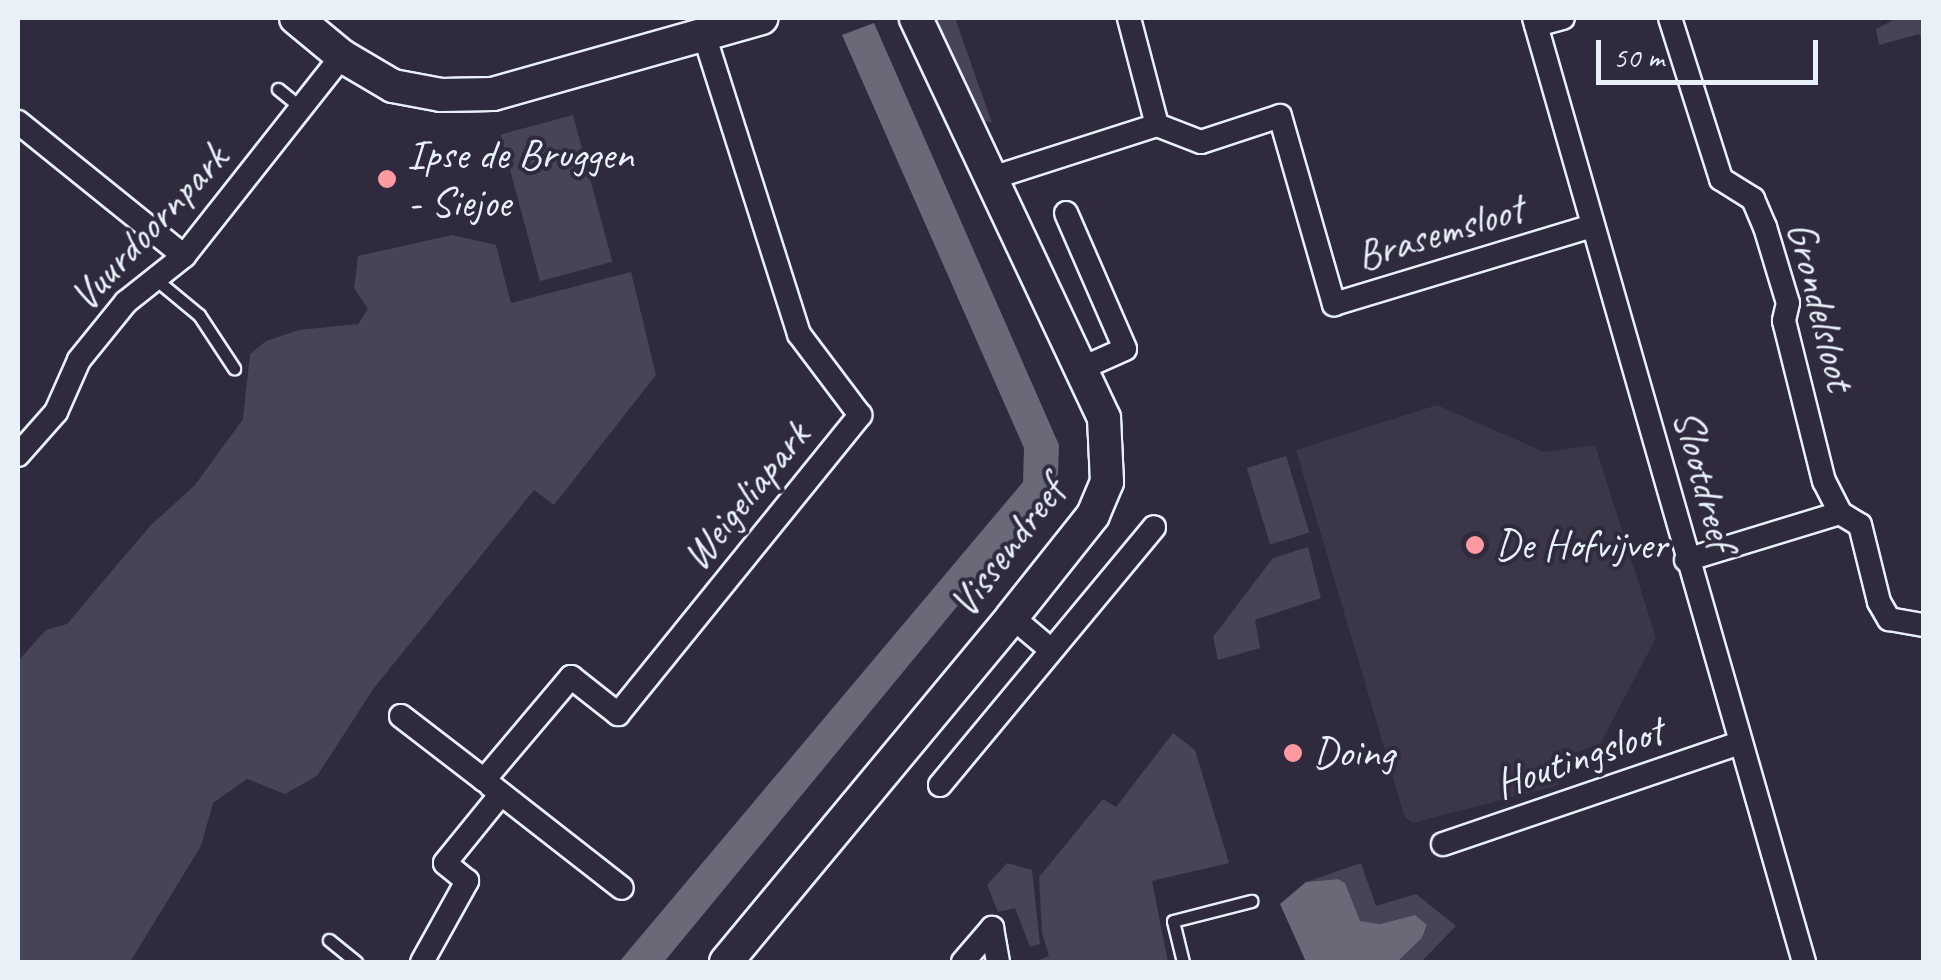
<!DOCTYPE html>
<style>
body{margin:0}
#map{position:relative;width:1941px;height:980px;overflow:hidden;background:#2f2a3d;font-family:Caveat,sans-serif}
div>[style]{position:absolute}
.built>*{inset:0;background:#3b3749}
.green>*{inset:0;background:#464455;transform-origin:0 0}
.water>*{inset:0;background:#696978}
.roads{filter:drop-shadow(2px 0 #e8f1f8) drop-shadow(-2px 0 #e8f1f8) drop-shadow(0 2px #e8f1f8) drop-shadow(0 -2px #e8f1f8)}
.lane>*{height:11px;margin:-5.5px;padding:0 5.5px;transform-origin:5.5px;border-radius:5.5px;background:#2f2a3d}
.street>*{height:22px;margin:-11px;padding:0 11px;transform-origin:11px;border-radius:11px;background:#2f2a3d}
.secondary>*{height:32px;margin:-16px;padding:0 16px;transform-origin:16px;border-radius:16px;background:#2f2a3d}
.dots>*{width:28px;height:28px;translate:-50% -50%;box-sizing:border-box;border:5px solid #2f2a3d;border-radius:50%}
span{translate:-50% -50%;white-space:nowrap;text-align:center;line-height:1.15;-webkit-text-stroke:8px #2f2a3d;paint-order:stroke}
.poi-label{font-size:42px;color:#e8f1f8}
.left{translate:0 -50%;text-align:left}
.street-label{font-size:42px;color:#e8f1f8}
.frame{position:absolute;inset:0;border:20px solid #e8f1f8;pointer-events:none}
.scale{position:absolute;left:1596px;top:40px;width:222px;height:45px;box-sizing:border-box;border:5px solid #e8f1f8;border-top:0;padding-left:12px;font-size:30px;line-height:35px;white-space:nowrap;color:#e8f1f8;-webkit-text-stroke:8px #2f2a3d;paint-order:stroke}
</style>
<div id="map">
<div class="built">
<i style="clip-path:polygon(1437px 405px,1544px 452px,1595px 445px,1656px 638px,1600px 744px,1553px 761px,1559px 785px,1413px 823px,1405px 818px,1296px 450px)"></i>
</div>
<div class="green">
<i style="clip-path:polygon(932px 18px,955px 18px,992px 123px,978px 119px)"></i>
<i style="clip-path:polygon(1897px 18px,1923px 18px,1923px 43px,1919px 34px,1879px 45px,1876px 29px)"></i>
<i style="left:573px;top:115px;width:152px;height:75px;rotate:75deg"></i>
<i style="clip-path:polygon(452px 235px,496px 245px,511px 303px,631px 272px,656px 375px,554px 505px,534px 490px,374px 688px,317px 776px,285px 794px,247px 779px,213px 803px,201px 846px,130px 962px,18px 962px,18px 661px,46px 630px,67px 624px,150px 526px,195px 485px,243px 419px,250px 354px,266px 341px,299px 330px,358px 324px,368px 309px,354px 288px,358px 256px)"></i>
<i style="left:1286px;top:456px;width:80px;height:41px;rotate:73deg"></i>
<i style="clip-path:polygon(1308px 547px,1321px 598px,1255px 620px,1260px 648px,1218px 660px,1213px 637px,1273px 558px)"></i>
<i style="clip-path:polygon(1173px 733px,1195px 750px,1229px 863px,1152px 881px,1168px 962px,1034px 962px,1049px 956px,1042px 933px,1039px 877px,1103px 799px,1116px 807px)"></i>
<i style="clip-path:polygon(1007px 863px,1032px 870px,1040px 944px,1030px 947px,1015px 908px,998px 912px,987px 885px)"></i>
<i style="clip-path:polygon(1361px 863px,1376px 906px,1416px 894px,1456px 926px,1421px 962px,1397px 962px,1422px 938px,1427px 926px,1415px 915px,1380px 924px,1360px 921px,1336px 879px,1306px 882px)"></i>
</div>
<div class="water">
<i style="clip-path:polygon(874px 23px,1059px 445px,1058px 474px,1035px 512px,664px 962px,619px 962px,1023px 482px,1024px 448px,842px 35px)"></i>
<i style="clip-path:polygon(1338px 879px,1345px 883px,1360px 921px,1380px 924px,1415px 915px,1427px 925px,1422px 938px,1397px 962px,1306px 962px,1280px 904px,1306px 882px)"></i>
</div>
<div class="roads">
<div class="lane">
<i style="left:278px;top:89px;width:27px;rotate:39deg"></i>
<i style="left:153px;top:277px;width:60px;rotate:39.6deg"></i>
<i style="left:199px;top:315px;width:64px;rotate:56.6deg"></i>
<i style="left:329px;top:940px;width:35px;rotate:39deg"></i>
<i style="left:1183px;top:962px;width:42px;rotate:-103.7deg"></i>
<i style="left:1173px;top:921px;width:81px;rotate:-14.4deg"></i>
</div>
<div class="street">
<i style="left:1534px;top:18px;width:982px;rotate:74.04deg"></i>
<i style="left:1670px;top:18px;width:169px;rotate:72.4deg"></i>
<i style="left:1721px;top:179px;width:38px;rotate:32deg"></i>
<i style="left:1753px;top:199px;width:30px;rotate:67deg"></i>
<i style="left:1765px;top:227px;width:79px;rotate:73.2deg"></i>
<i style="left:1788px;top:303px;width:18px;rotate:103deg"></i>
<i style="left:1784px;top:321px;width:165px;rotate:76deg"></i>
<i style="left:1824px;top:481px;width:36px;rotate:63deg"></i>
<i style="left:1840px;top:513px;width:23px;rotate:31deg"></i>
<i style="left:1860px;top:525px;width:79px;rotate:76.1deg"></i>
<i style="left:1879px;top:602px;width:20px;rotate:60deg"></i>
<i style="left:1889px;top:619px;width:36px;rotate:10deg"></i>
<i style="left:1536px;top:25px;width:28px;rotate:-15deg"></i>
<i style="left:18px;top:122px;width:213px;rotate:38.9deg"></i>
<i style="left:1157px;top:125px;width:47px;rotate:21.1deg"></i>
<i style="left:1201px;top:142px;width:83px;rotate:-18.2deg"></i>
<i style="left:1280px;top:116px;width:196px;rotate:74deg"></i>
<i style="left:1334px;top:304px;width:270px;rotate:-16.8deg"></i>
<i style="left:992px;top:178px;width:173px;rotate:-17.8deg"></i>
<i style="left:1157px;top:125px;width:111px;rotate:-104.7deg"></i>
<i style="left:1066px;top:213px;width:148px;rotate:66.5deg"></i>
<i style="left:1125px;top:349px;width:49px;rotate:156deg"></i>
<i style="left:18px;top:455px;width:57px;rotate:-48.5deg"></i>
<i style="left:56px;top:412px;width:57px;rotate:-66.1deg"></i>
<i style="left:79px;top:360px;width:75px;rotate:-51deg"></i>
<i style="left:126px;top:302px;width:74px;rotate:-38.4deg"></i>
<i style="left:184px;top:256px;width:255px;rotate:-51.7deg"></i>
<i style="left:1686px;top:560px;width:161px;rotate:-17deg"></i>
<i style="left:1012px;top:617px;width:51px;rotate:40.2deg"></i>
<i style="left:401px;top:716px;width:105px;rotate:37.6deg"></i>
<i style="left:484px;top:780px;width:135px;rotate:-49.8deg"></i>
<i style="left:571px;top:677px;width:60px;rotate:38.2deg"></i>
<i style="left:618px;top:714px;width:385px;rotate:-51deg"></i>
<i style="left:860px;top:415px;width:101px;rotate:-127deg"></i>
<i style="left:799px;top:334px;width:315px;rotate:-107.6deg"></i>
<i style="left:490px;top:785px;width:167px;rotate:38deg"></i>
<i style="left:940px;top:785px;width:335px;rotate:-50.3deg"></i>
<i style="left:1443px;top:844px;width:314px;rotate:-18.8deg"></i>
<i style="left:422px;top:962px;width:93px;rotate:-60.9deg"></i>
<i style="left:467px;top:881px;width:28px;rotate:-141deg"></i>
<i style="left:445px;top:863px;width:89px;rotate:-50.9deg"></i>
<i style="left:963px;top:962px;width:45px;rotate:-49.5deg"></i>
<i style="left:992px;top:928px;width:35px;rotate:80deg"></i>
</div>
<div class="secondary">
<i style="left:296px;top:18px;width:60px;rotate:39.6deg"></i>
<i style="left:342px;top:56px;width:59px;rotate:30.5deg"></i>
<i style="left:393px;top:86px;width:49px;rotate:10.6deg"></i>
<i style="left:441px;top:95px;width:52px;rotate:-1.1deg"></i>
<i style="left:493px;top:94px;width:279px;rotate:-15.8deg"></i>
<i style="left:726px;top:962px;width:448px;rotate:-50.3deg"></i>
<i style="left:1012px;top:617px;width:130px;rotate:-51.5deg"></i>
<i style="left:1093px;top:515px;width:36px;rotate:-67deg"></i>
<i style="left:1107px;top:482px;width:64px;rotate:-92.7deg"></i>
<i style="left:1104px;top:418px;width:442px;rotate:-115.2deg"></i>
</div>
</div>
<div class="dots">
<i style="left:387px;top:179px;background:#ff9aa2"></i>
<i style="left:1475px;top:545px;background:#ff9aa2"></i>
<i style="left:1293px;top:753px;background:#ff9aa2"></i>
</div>
<div class="poi-label">
<span class="left" style="left:407px;top:179px">Ipse de Bruggen<br>- Siejoe</span>
<span class="left" style="left:1495px;top:545px">De Hofvijver</span>
<span class="left" style="left:1313px;top:753px">Doing</span>
</div>
<div class="street-label">
<span style="left:149px;top:228px;rotate:-47deg">Vuurdoornpark</span>
<span style="left:1440px;top:233px;rotate:-17deg">Brasemsloot</span>
<span style="left:1820px;top:306px;rotate:76deg">Grondelsloot</span>
<span style="left:1704px;top:480px;rotate:75deg">Slootdreef</span>
<span style="left:746px;top:496px;rotate:-51deg">Weigeliapark</span>
<span style="left:1007px;top:548px;rotate:-53deg">Vissendreef</span>
<span style="left:1579px;top:758px;rotate:-19deg">Houtingsloot</span>
</div>
<div class="frame"></div>
<div class="scale">50 m</div>
</div>
